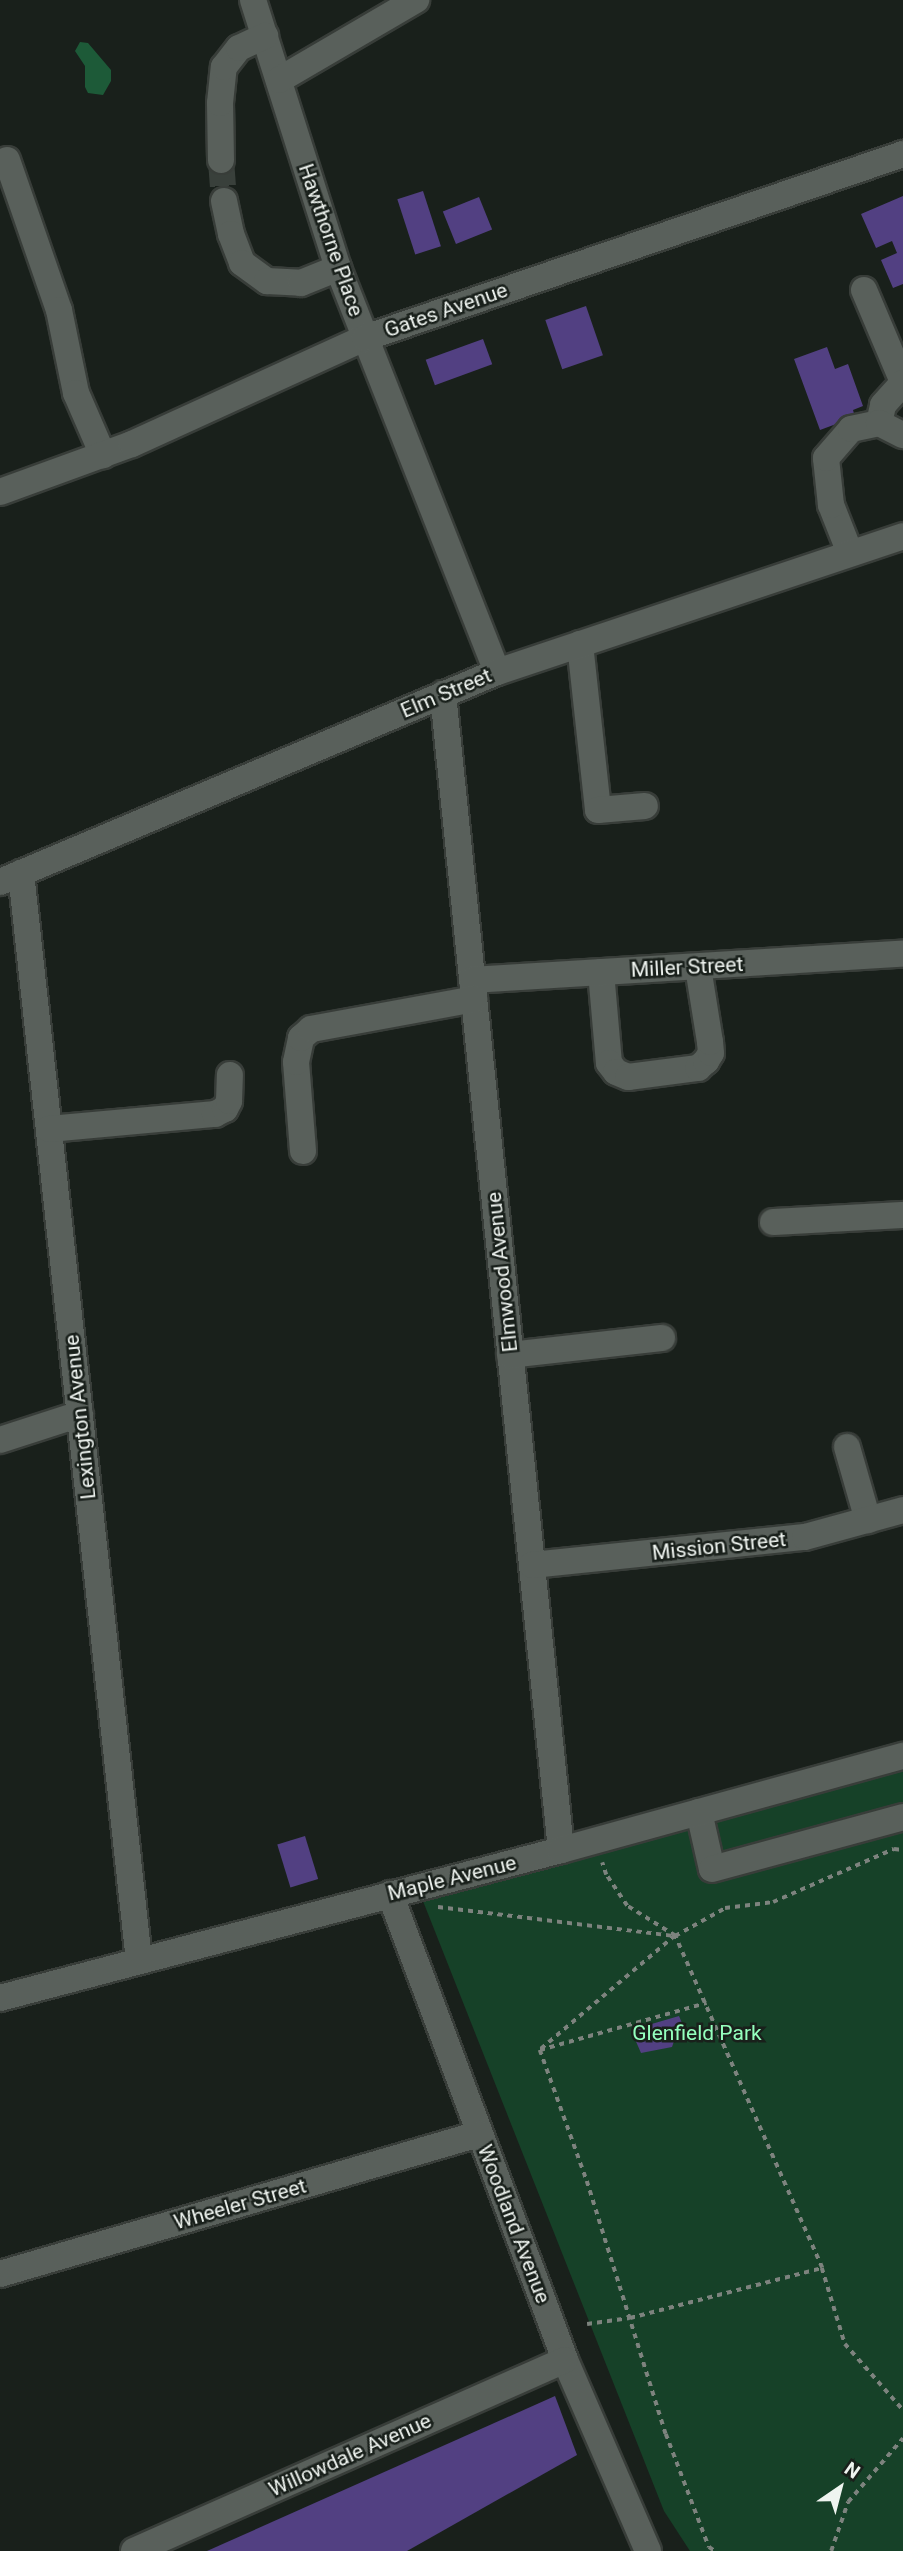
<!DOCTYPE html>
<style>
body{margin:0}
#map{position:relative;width:903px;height:2551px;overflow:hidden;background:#19201b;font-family:Roboto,sans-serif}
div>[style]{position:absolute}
.green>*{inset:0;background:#164128}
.water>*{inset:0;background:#1d5a38}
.building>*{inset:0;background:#524082;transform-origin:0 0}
.minor-tunnel>*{height:26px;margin-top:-13px;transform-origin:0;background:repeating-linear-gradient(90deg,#39403b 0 26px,transparent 0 39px)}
.path>*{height:3.5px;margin-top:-1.75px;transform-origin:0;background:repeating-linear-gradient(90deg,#7d837e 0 5px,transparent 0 10px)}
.roads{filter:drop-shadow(2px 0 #383d39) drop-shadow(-2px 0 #383d39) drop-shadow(0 2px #383d39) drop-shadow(0 -2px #383d39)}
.minor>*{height:26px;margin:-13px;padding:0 13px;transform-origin:13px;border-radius:13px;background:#59605b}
span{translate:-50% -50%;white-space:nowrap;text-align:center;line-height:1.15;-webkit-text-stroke:5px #19201b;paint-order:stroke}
.street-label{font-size:21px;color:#eff4f0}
.park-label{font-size:21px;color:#94ffbd}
.north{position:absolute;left:805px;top:2453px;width:70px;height:70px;-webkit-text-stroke:5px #19201b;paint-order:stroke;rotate:35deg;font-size:19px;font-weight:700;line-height:28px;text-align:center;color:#eff4f0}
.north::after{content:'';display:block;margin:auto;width:24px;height:32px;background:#eff4f0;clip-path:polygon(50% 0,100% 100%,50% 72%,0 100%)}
</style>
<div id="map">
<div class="green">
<i style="clip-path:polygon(903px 1763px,903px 2551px,690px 2551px,664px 2511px,421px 1896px)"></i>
</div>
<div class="water">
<i style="clip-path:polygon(80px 42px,88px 43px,111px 70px,111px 81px,103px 95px,88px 93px,85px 87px,85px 66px,75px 51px)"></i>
</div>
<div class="building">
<i style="left:423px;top:191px;width:58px;height:27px;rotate:72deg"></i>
<i style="clip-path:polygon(903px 196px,903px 284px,893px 288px,881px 260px,897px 253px,892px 241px,876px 248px,861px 214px)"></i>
<i style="left:479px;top:197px;width:35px;height:39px;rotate:68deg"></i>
<i style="left:586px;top:306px;width:52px;height:43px;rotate:71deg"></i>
<i style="left:483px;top:339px;width:27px;height:61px;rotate:70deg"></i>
<i style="clip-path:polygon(827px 347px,835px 369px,848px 364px,863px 406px,853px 410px,855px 417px,820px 430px,794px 359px)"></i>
<i style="left:305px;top:1836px;width:45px;height:29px;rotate:73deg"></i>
<i style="clip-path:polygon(679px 2016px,687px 2035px,674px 2041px,672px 2047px,641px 2053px,631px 2030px)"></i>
<i style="clip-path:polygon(555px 2396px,577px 2455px,407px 2551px,207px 2551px)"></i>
</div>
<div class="minor-tunnel">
<i style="left:221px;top:160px;width:41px;rotate:85.8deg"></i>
</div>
<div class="path">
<i style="left:438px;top:1907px;width:239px;rotate:7deg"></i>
<i style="left:675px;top:1936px;width:57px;rotate:-148deg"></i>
<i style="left:627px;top:1906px;width:37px;rotate:-124deg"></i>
<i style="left:606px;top:1875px;width:13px;rotate:-108deg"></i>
<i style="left:675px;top:1936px;width:177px;rotate:139.8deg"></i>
<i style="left:540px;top:2050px;width:173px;rotate:-15.8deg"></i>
<i style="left:540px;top:2050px;width:139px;rotate:70.3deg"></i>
<i style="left:587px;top:2181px;width:265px;rotate:72.7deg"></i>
<i style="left:666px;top:2434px;width:121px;rotate:69.2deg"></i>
<i style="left:709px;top:2547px;width:7px;rotate:34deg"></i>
<i style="left:822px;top:2268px;width:79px;rotate:73.2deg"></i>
<i style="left:845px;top:2344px;width:88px;rotate:48.7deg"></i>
<i style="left:587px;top:2324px;width:43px;rotate:-7.9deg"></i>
<i style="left:630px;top:2318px;width:198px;rotate:-14.6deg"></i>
<i style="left:822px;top:2268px;width:363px;rotate:-113.9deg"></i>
<i style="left:675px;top:1936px;width:57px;rotate:-29.2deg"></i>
<i style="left:725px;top:1908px;width:48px;rotate:-7.1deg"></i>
<i style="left:773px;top:1902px;width:132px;rotate:-23.7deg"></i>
<i style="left:894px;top:1849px;width:9px;rotate:6deg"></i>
<i style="left:831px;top:2551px;width:52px;rotate:-70.9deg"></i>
<i style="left:848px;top:2502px;width:84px;rotate:-49.3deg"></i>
</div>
<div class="roads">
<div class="minor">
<i style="left:253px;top:0;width:281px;rotate:72.4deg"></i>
<i style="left:338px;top:268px;width:434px;rotate:68.5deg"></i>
<i style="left:279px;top:80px;width:159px;rotate:-30.3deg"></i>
<i style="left:7px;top:160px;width:159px;rotate:70.9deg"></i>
<i style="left:59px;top:310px;width:85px;rotate:78.4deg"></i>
<i style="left:76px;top:393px;width:68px;rotate:66.5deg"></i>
<i style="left:221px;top:160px;width:57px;rotate:-91deg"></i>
<i style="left:220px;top:103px;width:36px;rotate:-84deg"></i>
<i style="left:224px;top:67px;width:24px;rotate:-52deg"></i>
<i style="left:239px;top:48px;width:29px;rotate:-25deg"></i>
<i style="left:224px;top:201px;width:34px;rotate:78deg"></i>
<i style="left:231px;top:234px;width:31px;rotate:69deg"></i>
<i style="left:242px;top:263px;width:31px;rotate:36deg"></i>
<i style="left:267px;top:281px;width:34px;rotate:3deg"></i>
<i style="left:301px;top:283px;width:40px;rotate:-22deg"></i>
<i style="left:864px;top:290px;width:100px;rotate:67deg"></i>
<i style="left:879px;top:423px;width:18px;rotate:-77deg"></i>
<i style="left:883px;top:405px;width:30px;rotate:-48deg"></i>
<i style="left:0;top:492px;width:140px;rotate:-20deg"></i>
<i style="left:132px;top:444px;width:256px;rotate:-24.5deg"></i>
<i style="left:365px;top:338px;width:569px;rotate:-18.88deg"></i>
<i style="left:850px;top:553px;width:52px;rotate:-111.6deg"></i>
<i style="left:831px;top:505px;width:47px;rotate:-96.1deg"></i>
<i style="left:826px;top:458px;width:38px;rotate:-49deg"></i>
<i style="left:851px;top:429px;width:29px;rotate:-12deg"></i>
<i style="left:879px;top:423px;width:27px;rotate:27deg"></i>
<i style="left:580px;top:644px;width:167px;rotate:83.8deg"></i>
<i style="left:598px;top:810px;width:47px;rotate:-4.9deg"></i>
<i style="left:443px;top:694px;width:1162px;rotate:84.17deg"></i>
<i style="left:21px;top:873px;width:1094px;rotate:83.81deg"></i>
<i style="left:0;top:882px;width:540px;rotate:-22.91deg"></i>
<i style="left:497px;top:672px;width:428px;rotate:-18.5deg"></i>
<i style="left:601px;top:972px;width:91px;rotate:85deg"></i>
<i style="left:609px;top:1063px;width:11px;rotate:52deg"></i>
<i style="left:616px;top:1072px;width:13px;rotate:23deg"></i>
<i style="left:628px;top:1077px;width:71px;rotate:-7.3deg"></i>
<i style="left:698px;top:1068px;width:11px;rotate:-41deg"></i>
<i style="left:706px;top:1061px;width:9px;rotate:-58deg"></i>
<i style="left:711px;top:1053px;width:11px;rotate:-95deg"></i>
<i style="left:710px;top:1042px;width:76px;rotate:-99.1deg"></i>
<i style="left:472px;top:980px;width:432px;rotate:-3.5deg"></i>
<i style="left:49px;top:1129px;width:167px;rotate:-5.2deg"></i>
<i style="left:215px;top:1114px;width:11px;rotate:-27deg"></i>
<i style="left:225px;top:1109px;width:9px;rotate:-63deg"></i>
<i style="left:229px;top:1101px;width:26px;rotate:-88deg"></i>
<i style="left:303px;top:1151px;width:89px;rotate:-94.5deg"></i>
<i style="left:296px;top:1062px;width:25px;rotate:-78deg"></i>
<i style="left:301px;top:1038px;width:13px;rotate:-42deg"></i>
<i style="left:311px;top:1029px;width:166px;rotate:-10.4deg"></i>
<i style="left:773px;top:1222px;width:130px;rotate:-3.1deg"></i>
<i style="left:510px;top:1355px;width:153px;rotate:-6.4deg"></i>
<i style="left:0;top:1440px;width:84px;rotate:-18deg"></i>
<i style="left:847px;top:1447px;width:76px;rotate:74deg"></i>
<i style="left:532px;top:1565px;width:274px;rotate:-5.9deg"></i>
<i style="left:805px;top:1537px;width:102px;rotate:-15.4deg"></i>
<i style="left:699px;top:1812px;width:58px;rotate:77.2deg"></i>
<i style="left:712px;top:1869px;width:198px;rotate:-15.2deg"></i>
<i style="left:390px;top:1894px;width:498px;rotate:69.4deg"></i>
<i style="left:565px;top:2360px;width:208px;rotate:66.5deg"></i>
<i style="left:0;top:1998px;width:580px;rotate:-14.78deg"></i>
<i style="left:561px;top:1850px;width:355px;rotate:-15.4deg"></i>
<i style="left:0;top:2274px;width:500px;rotate:-16.3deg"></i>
<i style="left:134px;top:2551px;width:471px;rotate:-23.9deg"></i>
</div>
</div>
<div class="street-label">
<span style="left:331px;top:240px;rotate:71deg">Hawthorne Place</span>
<span style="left:446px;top:310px;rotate:-19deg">Gates Avenue</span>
<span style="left:446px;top:693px;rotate:-23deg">Elm Street</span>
<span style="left:687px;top:967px;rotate:-3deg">Miller Street</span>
<span style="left:502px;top:1272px;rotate:-96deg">Elmwood Avenue</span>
<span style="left:80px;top:1417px;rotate:-96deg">Lexington Avenue</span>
<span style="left:719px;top:1546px;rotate:-6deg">Mission Street</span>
<span style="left:452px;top:1878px;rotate:-14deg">Maple Avenue</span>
<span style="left:240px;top:2204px;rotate:-16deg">Wheeler Street</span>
<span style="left:514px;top:2224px;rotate:69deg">Woodland Avenue</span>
<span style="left:350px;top:2455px;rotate:-24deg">Willowdale Avenue</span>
</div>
<div class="park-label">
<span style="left:697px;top:2033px">Glenfield Park</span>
</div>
<div class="north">N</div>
</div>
